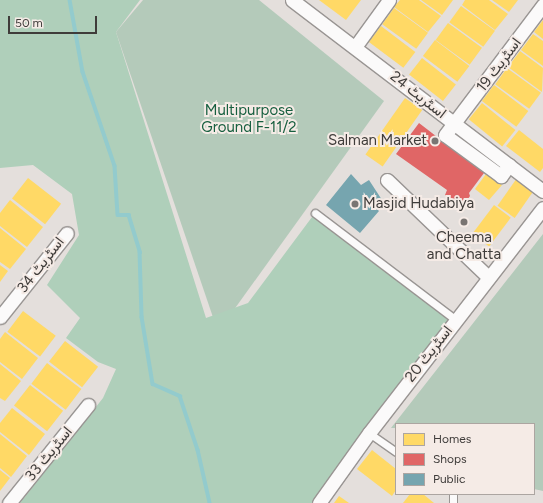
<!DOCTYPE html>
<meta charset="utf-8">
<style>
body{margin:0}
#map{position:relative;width:543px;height:503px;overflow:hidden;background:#e4dfdc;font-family:Figtree,Vazirmatn,sans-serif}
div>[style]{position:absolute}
.green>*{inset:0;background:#b4caba}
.forest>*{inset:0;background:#afcfba}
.homes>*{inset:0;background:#ffd966;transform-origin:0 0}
.shops>*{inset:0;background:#e06666}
.public>*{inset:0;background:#76a5af}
.stream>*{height:3.5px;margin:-1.75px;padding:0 1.75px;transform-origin:1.75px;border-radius:1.75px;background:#93cbcd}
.roads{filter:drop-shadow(1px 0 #999593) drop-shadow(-1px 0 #999593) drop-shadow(0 1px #999593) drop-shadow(0 -1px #999593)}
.service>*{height:7px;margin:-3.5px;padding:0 3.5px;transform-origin:3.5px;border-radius:3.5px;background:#fbfafa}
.minor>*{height:13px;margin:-6.5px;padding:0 6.5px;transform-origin:6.5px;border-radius:6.5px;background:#fbfafa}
.dots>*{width:11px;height:11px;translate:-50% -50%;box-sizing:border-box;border:2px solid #f5ebe6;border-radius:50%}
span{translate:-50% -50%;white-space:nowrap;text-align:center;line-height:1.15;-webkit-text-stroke:4px #f5ebe6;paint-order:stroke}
.street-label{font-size:15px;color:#3f3c3a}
.park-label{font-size:15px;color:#175f3f}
.poi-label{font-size:15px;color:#3f3c3a}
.right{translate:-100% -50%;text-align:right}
.left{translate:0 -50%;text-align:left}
.legend{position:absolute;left:395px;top:423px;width:140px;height:72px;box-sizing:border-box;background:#f5ebe6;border:1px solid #aca5a1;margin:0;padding:5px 7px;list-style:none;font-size:12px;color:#3f3c3a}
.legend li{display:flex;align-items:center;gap:8px;height:20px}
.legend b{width:20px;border:1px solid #aca5a1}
.scale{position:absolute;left:8px;top:16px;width:89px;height:18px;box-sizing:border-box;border:2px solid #3f3c3a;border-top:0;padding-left:5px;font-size:12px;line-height:14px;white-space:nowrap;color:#3f3c3a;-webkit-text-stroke:3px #f5ebe6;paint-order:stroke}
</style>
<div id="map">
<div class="green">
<i style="clip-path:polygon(143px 0,259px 0,384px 101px,218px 332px,116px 32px)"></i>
<i style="clip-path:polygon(543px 234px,543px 491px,534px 489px,534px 424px,396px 424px,396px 428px,391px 428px)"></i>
</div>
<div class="forest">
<i style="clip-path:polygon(0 0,140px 0,116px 32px,206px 318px,248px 303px,315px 213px,456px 320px,318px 503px,20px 503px,103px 398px,116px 369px,98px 362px,66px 338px,80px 318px,47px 285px,79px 235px,72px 194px,33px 165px,0 168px)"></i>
</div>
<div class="homes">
<i style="clip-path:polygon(319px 0,361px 0,346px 20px)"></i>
<i style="clip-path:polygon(400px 0,419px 0,441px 16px,428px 32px,394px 7px)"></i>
<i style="clip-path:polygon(421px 0,453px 0,442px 15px)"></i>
<i style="clip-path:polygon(465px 0,489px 0,508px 14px,495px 30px,462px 5px)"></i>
<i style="clip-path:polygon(492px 0,518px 0,509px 12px)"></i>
<i style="left:461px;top:6px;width:42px;height:20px;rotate:36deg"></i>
<i style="left:394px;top:8px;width:42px;height:20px;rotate:36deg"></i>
<i style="clip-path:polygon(543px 20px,543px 39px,534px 32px)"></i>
<i style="left:448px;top:23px;width:42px;height:21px;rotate:36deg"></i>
<i style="left:381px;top:26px;width:43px;height:20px;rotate:37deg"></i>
<i style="clip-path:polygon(533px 34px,543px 41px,543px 66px,521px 50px)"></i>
<i style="left:435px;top:40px;width:43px;height:20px;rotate:37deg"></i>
<i style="clip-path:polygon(520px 51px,543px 68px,542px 92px,508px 67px)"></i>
<i style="left:422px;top:58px;width:43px;height:21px;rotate:38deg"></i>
<i style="left:507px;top:68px;width:42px;height:20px;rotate:36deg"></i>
<i style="left:494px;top:85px;width:43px;height:20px;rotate:37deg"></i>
<i style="left:405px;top:98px;width:21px;height:69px;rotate:35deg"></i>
<i style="left:482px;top:103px;width:43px;height:21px;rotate:39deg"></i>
<i style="clip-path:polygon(519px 130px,543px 149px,543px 168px,540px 172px,506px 146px)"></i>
<i style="clip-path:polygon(486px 174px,502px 185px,489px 200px,475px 189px)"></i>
<i style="left:28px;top:178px;width:42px;height:26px;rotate:38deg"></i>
<i style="left:517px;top:178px;width:21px;height:34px;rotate:35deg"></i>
<i style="clip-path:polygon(10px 200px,43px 227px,27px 247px,0 226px,0 213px)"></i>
<i style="left:494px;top:205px;width:21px;height:36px;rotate:37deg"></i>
<i style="clip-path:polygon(0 228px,26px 249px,10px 269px,0 262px)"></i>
<i style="clip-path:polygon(0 265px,8px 271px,0 282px)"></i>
<i style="left:23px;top:311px;width:41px;height:26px;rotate:37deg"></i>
<i style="clip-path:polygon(5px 332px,38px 358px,22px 379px,0 362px,0 339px)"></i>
<i style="left:65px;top:341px;width:42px;height:26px;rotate:38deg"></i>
<i style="left:47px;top:363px;width:43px;height:26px;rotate:37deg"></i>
<i style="clip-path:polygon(0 364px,21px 381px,5px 401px,0 398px)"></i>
<i style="left:30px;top:385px;width:42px;height:26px;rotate:38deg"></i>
<i style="clip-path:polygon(12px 408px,45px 434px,29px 455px,0 432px,0 423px)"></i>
<i style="clip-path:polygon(0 434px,27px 456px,11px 477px,0 468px)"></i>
<i style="clip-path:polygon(372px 450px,396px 469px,396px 490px,392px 496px,357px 469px)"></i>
<i style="clip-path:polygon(0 470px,10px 478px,0 491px)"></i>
<i style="clip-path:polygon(410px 494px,423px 494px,434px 503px,403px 503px)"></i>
<i style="clip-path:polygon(339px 496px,349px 503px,334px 503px)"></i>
</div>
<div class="shops">
<i style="clip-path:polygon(419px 123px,484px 173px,469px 193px,470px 196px,465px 203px,457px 197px,453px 201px,445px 195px,447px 190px,396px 154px)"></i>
</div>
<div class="public">
<i style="clip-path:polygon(351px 174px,361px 185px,369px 180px,384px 203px,376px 208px,379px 211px,360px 233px,326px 205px)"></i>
</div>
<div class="stream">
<i style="left:70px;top:0;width:73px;rotate:79.8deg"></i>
<i style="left:83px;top:72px;width:99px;rotate:71.2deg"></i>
<i style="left:115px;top:166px;width:49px;rotate:86.5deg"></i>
<i style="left:118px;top:215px;width:11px"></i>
<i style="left:129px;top:215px;width:39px;rotate:73deg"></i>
<i style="left:140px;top:252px;width:65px;rotate:88.2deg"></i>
<i style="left:142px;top:317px;width:68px;rotate:80.7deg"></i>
<i style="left:153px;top:384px;width:30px;rotate:24deg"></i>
<i style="left:180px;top:396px;width:57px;rotate:71.6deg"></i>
<i style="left:198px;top:450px;width:54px;rotate:77.2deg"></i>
</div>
<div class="roads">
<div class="service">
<i style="left:315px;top:213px;width:177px;rotate:37.2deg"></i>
<i style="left:369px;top:433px;width:33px;rotate:35deg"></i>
<i style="left:453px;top:503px;width:9px;rotate:-90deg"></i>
</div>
<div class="minor">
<i style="left:292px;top:0;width:315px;rotate:37.3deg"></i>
<i style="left:355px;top:47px;width:58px;rotate:-54.1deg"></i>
<i style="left:509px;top:165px;width:14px;rotate:126deg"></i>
<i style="left:501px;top:176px;width:69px;rotate:-143.8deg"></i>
<i style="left:445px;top:135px;width:163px;rotate:-53deg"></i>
<i style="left:387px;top:180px;width:140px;rotate:43.8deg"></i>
<i style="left:0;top:317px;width:107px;rotate:-51.4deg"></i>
<i style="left:9px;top:503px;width:126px;rotate:-51.1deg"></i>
<i style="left:319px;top:503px;width:86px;rotate:-54.5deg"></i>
<i style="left:369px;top:433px;width:284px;rotate:-52.3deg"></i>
</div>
</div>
<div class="dots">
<i style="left:435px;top:141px;background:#797573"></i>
<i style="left:355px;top:204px;background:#797573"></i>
<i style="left:464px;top:222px;background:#797573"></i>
</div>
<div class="street-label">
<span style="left:499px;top:65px;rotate:-53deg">اسٹریٹ 19</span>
<span style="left:418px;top:95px;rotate:38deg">اسٹریٹ 24</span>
<span style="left:41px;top:265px;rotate:-52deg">اسٹریٹ 34</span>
<span style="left:429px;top:354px;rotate:-52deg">اسٹریٹ 20</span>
<span style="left:49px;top:454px;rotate:-51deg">اسٹریٹ 33</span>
</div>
<div class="park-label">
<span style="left:249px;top:119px">Multipurpose<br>Ground F-11/2</span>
</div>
<div class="poi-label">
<span class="right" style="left:427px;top:141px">Salman Market</span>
<span class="left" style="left:363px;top:204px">Masjid Hudabiya</span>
<span style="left:464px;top:246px">Cheema<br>and Chatta</span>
</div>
<ul class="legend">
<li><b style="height:11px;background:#ffd966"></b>Homes</li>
<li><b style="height:11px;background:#e06666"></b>Shops</li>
<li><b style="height:11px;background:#76a5af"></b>Public</li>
</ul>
<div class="scale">50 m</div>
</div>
